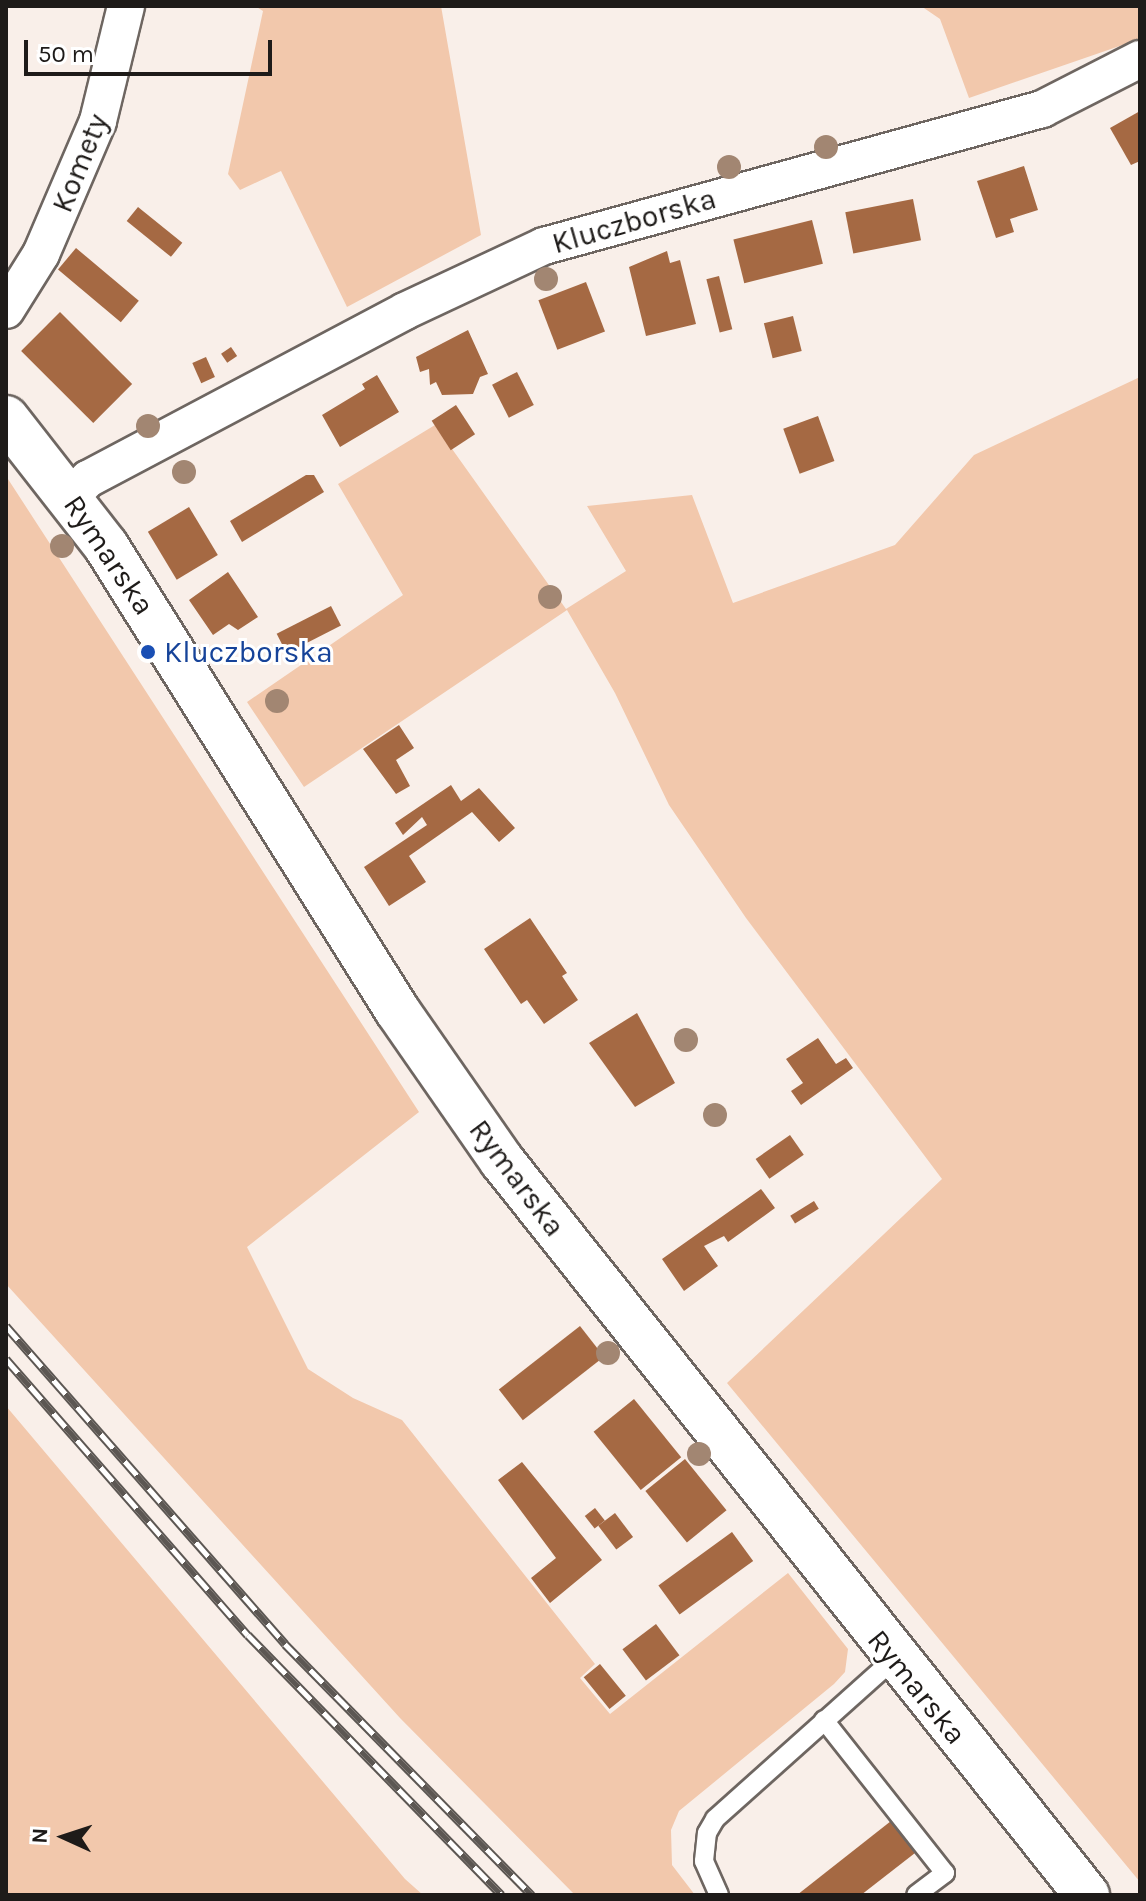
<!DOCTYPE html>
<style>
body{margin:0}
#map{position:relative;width:1146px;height:1901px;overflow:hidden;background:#f9efe9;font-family:Karla,sans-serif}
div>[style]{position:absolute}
.green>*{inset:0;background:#f2c8ac}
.building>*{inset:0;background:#a56943;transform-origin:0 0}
.roads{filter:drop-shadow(2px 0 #6e6661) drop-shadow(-2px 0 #6e6661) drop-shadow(0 2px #6e6661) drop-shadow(0 -2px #6e6661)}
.service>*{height:18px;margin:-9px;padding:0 9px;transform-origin:9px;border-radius:9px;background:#fff}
.minor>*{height:36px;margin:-18px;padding:0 18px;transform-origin:18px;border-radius:18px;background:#fff}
.primary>*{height:44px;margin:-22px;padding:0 22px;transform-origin:22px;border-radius:22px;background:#fff}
.rail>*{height:9px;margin-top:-4.5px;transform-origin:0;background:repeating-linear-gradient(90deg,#fff 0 18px,#5c5753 0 36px);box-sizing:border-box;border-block:2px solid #5c5753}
.trees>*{width:24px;height:24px;margin:-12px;border-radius:50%;background:#a28672}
.dots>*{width:22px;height:22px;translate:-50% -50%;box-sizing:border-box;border:4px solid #fff;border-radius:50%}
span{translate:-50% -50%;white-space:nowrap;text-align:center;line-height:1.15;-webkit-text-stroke:6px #fff;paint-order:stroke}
.street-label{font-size:30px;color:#1e1b19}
.transit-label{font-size:30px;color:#164399}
.left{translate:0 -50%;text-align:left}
.frame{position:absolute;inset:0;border:8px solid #1e1b19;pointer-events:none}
.north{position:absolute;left:24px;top:1797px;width:80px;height:80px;-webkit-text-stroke:6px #fff;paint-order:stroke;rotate:273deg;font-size:22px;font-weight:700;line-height:32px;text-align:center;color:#1e1b19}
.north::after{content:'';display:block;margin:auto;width:28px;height:36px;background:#1e1b19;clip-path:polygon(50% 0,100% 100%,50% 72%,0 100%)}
.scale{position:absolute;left:24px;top:40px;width:248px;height:36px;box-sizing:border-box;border:4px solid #1e1b19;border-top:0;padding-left:10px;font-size:24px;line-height:28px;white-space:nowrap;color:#1e1b19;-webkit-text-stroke:6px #fff;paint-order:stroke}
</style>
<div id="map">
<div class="green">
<i style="clip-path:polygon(255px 6px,441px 6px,481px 235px,347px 307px,281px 171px,240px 190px,228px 174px,263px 11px)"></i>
<i style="clip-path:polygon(921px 6px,1140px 6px,1140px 39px,969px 98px,940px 19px)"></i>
<i style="clip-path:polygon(1140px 377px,1140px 1882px,727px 1383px,942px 1179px,746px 918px,669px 805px,615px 693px,567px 610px,304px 787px,247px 702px,403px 595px,338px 484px,435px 425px,566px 609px,626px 571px,587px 506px,692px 495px,733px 603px,895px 545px,974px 455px)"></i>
<i style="clip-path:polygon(6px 476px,419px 1112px,247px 1247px,308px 1369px,353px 1398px,402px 1420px,595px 1664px,580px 1678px,610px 1714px,788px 1573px,848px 1649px,845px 1672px,834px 1684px,679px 1811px,671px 1830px,672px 1865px,695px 1895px,575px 1895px,400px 1718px,6px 1284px)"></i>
<i style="clip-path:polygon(6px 1406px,405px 1879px,423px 1895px,6px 1895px)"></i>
</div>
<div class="building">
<i style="clip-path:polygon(1140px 111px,1140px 161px,1131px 165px,1110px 128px)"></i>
<i style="clip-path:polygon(1024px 166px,1038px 210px,1010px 219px,1014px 232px,996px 238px,977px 181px)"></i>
<i style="left:913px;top:199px;width:42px;height:69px;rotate:79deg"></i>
<i style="left:138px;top:207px;width:57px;height:18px;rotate:39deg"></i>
<i style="left:812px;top:220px;width:45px;height:81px;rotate:76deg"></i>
<i style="left:76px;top:248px;width:82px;height:28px;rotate:40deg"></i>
<i style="clip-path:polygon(667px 251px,670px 263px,680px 260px,696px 324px,646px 336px,629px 267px)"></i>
<i style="left:719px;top:276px;width:55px;height:13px;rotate:76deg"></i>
<i style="left:586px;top:282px;width:53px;height:51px;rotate:69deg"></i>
<i style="left:60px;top:312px;width:102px;height:55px;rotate:45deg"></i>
<i style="left:793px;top:316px;width:36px;height:30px;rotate:76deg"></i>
<i style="clip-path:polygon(468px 330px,488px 374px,480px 377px,473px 394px,442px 395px,436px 382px,430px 385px,429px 369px,420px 372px,416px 357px)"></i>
<i style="left:231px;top:347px;width:11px;height:12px;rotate:56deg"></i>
<i style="left:206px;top:357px;width:22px;height:15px;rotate:66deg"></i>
<i style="left:517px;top:372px;width:37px;height:28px;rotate:63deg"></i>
<i style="clip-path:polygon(377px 375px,399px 412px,340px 447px,322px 415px,365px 389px,362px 384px)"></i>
<i style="left:456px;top:405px;width:35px;height:29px;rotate:57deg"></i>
<i style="left:818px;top:416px;width:48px;height:37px;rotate:70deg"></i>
<i style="clip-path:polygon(306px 475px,314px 475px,324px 492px,242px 542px,230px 521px)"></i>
<i style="left:189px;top:507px;width:56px;height:48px;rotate:59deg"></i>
<i style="clip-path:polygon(228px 572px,258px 617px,238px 630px,229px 624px,213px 635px,189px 600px)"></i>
<i style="left:331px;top:606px;width:22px;height:61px;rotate:63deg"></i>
<i style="clip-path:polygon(399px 725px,414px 748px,396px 760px,410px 786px,396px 794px,363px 749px)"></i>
<i style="clip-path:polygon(451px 785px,461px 801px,479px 788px,515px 828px,499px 842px,472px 812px,409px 856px,426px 882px,389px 906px,364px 867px,427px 825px,422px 817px,403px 835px,395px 823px)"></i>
<i style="clip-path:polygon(530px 918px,567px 973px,562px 976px,578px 1000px,544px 1024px,527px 1000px,521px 1004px,484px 949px)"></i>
<i style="clip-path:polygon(637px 1013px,675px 1083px,635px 1107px,589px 1043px)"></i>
<i style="clip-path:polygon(818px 1038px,836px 1064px,846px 1058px,853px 1068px,801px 1105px,791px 1091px,803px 1083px,786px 1059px)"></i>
<i style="left:790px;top:1135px;width:24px;height:42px;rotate:55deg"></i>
<i style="clip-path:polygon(761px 1189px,775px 1208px,728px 1242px,724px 1236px,704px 1246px,718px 1266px,684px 1291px,662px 1259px)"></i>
<i style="left:814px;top:1201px;width:9px;height:28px;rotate:58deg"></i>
<i style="left:580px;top:1326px;width:39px;height:103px;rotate:52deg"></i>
<i style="left:634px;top:1399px;width:75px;height:52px;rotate:51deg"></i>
<i style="left:685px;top:1459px;width:66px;height:51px;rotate:51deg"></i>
<i style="clip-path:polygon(522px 1462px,602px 1560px,550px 1603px,531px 1578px,556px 1558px,498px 1480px)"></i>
<i style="left:595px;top:1508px;width:16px;height:13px;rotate:52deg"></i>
<i style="left:615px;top:1513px;width:30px;height:21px;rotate:53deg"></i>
<i style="left:732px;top:1532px;width:36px;height:91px;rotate:54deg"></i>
<i style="left:656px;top:1624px;width:39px;height:42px;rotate:53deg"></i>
<i style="left:600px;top:1664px;width:41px;height:21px;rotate:51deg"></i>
<i style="clip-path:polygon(891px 1821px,915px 1853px,861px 1895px,797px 1895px)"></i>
</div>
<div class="roads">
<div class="service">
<i style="left:824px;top:1720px;width:195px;rotate:51.7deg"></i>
<i style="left:945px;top:1873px;width:36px;rotate:143deg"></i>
<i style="left:719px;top:1895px;width:37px;rotate:-114deg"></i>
<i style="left:704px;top:1861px;width:28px;rotate:-84deg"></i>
<i style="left:707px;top:1833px;width:16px;rotate:-60deg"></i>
<i style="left:715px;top:1819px;width:240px;rotate:-41.8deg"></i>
</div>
<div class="minor">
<i style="left:6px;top:310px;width:66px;rotate:-58deg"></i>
<i style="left:41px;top:254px;width:145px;rotate:-66.8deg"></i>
<i style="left:98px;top:121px;width:118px;rotate:-76.3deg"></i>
<i style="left:71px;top:497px;width:25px;rotate:-47deg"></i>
<i style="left:88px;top:479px;width:359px;rotate:-27.9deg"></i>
<i style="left:405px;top:311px;width:153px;rotate:-25.1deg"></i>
<i style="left:544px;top:246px;width:517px;rotate:-15.38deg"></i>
<i style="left:1042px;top:109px;width:110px;rotate:-27deg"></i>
</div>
<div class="primary">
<i style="left:6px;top:418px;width:162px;rotate:52deg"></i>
<i style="left:106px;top:546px;width:548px;rotate:57.91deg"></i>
<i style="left:397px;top:1010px;width:184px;rotate:55.2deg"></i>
<i style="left:502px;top:1161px;width:939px;rotate:51.45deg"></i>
</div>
</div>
<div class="rail">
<i style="left:6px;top:1326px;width:423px;rotate:48.7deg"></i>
<i style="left:285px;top:1644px;width:352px;rotate:45.5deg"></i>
<i style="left:6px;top:1359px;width:367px;rotate:48.8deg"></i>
<i style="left:248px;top:1635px;width:363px;rotate:45.7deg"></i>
</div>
<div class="trees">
<i style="left:826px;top:147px"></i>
<i style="left:729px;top:167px"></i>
<i style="left:546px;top:279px"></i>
<i style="left:148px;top:426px"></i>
<i style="left:184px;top:472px"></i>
<i style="left:62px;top:546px"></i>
<i style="left:550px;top:597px"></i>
<i style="left:277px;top:701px"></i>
<i style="left:686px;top:1040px"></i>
<i style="left:715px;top:1115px"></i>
<i style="left:608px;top:1353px"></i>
<i style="left:699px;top:1454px"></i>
</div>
<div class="dots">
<i style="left:148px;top:652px;background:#1a4fb4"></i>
</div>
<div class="street-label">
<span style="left:80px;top:163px;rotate:-68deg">Komety</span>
<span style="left:634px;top:221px;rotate:-16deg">Kluczborska</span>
<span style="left:109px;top:555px;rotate:56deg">Rymarska</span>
<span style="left:517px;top:1178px;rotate:53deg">Rymarska</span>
<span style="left:917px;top:1687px;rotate:51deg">Rymarska</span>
</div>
<div class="transit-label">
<span class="left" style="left:164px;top:652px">Kluczborska</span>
</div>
<div class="frame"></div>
<div class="north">N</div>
<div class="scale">50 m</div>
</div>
